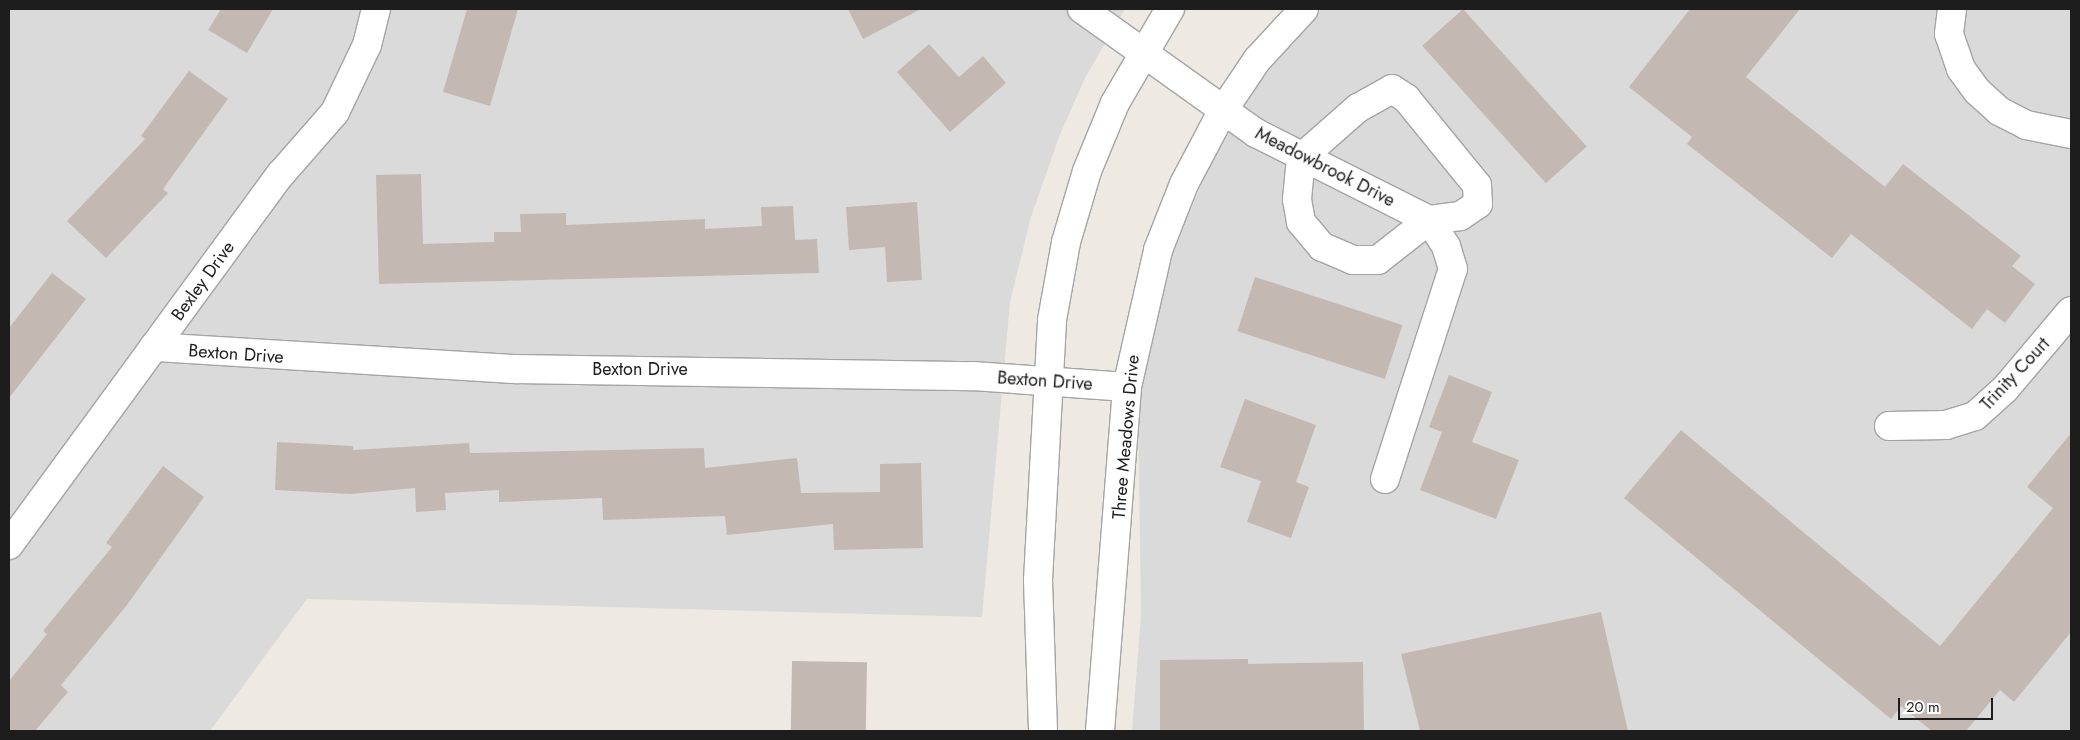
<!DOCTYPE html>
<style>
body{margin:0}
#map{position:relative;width:2080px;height:740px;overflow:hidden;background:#eeeae3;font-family:Jost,sans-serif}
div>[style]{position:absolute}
.residential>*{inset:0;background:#dbdada}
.building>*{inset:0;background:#c3b9b2;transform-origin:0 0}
.roads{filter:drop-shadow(1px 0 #a4a4a4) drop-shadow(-1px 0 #a4a4a4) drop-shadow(0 1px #a4a4a4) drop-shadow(0 -1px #a4a4a4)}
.minor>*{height:28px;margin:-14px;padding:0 14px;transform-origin:14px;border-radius:14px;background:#fff}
span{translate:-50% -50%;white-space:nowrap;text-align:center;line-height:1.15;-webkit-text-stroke:4px #fff;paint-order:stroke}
.street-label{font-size:18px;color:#1d1d1d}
.frame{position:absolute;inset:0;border:10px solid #1d1d1d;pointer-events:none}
.scale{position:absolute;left:1898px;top:698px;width:95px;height:22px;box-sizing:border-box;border:2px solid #1d1d1d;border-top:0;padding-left:6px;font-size:15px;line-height:18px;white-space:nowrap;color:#1d1d1d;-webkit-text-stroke:4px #fff;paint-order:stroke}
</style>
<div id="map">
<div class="residential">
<i style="clip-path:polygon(9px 9px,1125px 9px,1085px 78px,1059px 137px,1031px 217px,1010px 302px,982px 617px,307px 599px,210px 731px,9px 731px)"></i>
<i style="clip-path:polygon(1322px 9px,2071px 9px,2071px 731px,1132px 731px,1141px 615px,1138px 402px,1155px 313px,1176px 242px,1209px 167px,1251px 95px,1287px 45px)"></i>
</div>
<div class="building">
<i style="clip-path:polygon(221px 9px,273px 9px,247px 53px,208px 30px)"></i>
<i style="clip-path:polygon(467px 9px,518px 9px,490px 106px,443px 92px)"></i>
<i style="clip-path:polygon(848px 9px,921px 9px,863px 39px)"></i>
<i style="left:1463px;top:9px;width:185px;height:55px;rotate:48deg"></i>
<i style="clip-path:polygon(1690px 9px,1800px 9px,1746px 77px,1885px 187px,1903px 164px,2021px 256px,2012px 266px,2035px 284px,2005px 323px,1987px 309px,1972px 329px,1851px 234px,1832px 258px,1687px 144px,1692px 137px,1629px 87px)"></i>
<i style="clip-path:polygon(929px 44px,959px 77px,983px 56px,1006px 83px,950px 132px,897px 72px)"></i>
<i style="clip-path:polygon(189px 71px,228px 99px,163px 189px,168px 193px,106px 258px,67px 221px,145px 139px,141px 136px)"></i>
<i style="clip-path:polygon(421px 174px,423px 244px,494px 242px,494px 232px,521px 232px,520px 214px,566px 213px,566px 225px,705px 219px,705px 229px,762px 226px,761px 207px,793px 206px,795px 240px,817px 239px,819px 273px,379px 284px,376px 175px)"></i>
<i style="clip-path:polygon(917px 202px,922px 280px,887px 282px,885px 247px,849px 250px,846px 207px)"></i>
<i style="clip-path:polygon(52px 273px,86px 299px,9px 398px,9px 328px)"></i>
<i style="left:1255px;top:277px;width:155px;height:57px;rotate:18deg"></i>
<i style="clip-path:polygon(1449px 375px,1492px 392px,1472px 442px,1519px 460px,1496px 519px,1420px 490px,1442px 432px,1429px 427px)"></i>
<i style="clip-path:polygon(1245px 399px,1316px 425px,1296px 482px,1309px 487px,1291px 538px,1247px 522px,1261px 481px,1220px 467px)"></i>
<i style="clip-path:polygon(1681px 430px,1940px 646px,2053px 508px,2027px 487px,2071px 433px,2071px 632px,2014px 702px,2000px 690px,1966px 731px,1932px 731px,1901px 706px,1891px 719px,1624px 498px)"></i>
<i style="clip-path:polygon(277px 442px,353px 446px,353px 450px,469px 443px,470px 453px,704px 448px,705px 468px,797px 458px,801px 493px,880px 492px,880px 464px,921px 463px,923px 548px,834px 550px,833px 524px,727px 535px,725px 516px,603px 520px,602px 498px,499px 502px,499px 490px,445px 493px,446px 510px,416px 512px,415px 488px,350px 494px,275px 490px)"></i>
<i style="clip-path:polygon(163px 466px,204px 497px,127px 605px,61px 685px,68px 692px,35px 731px,9px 731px,9px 681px,47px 634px,43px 631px,112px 547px,106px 543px)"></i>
<i style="clip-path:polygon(1601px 612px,1628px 731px,1420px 731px,1401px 654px)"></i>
<i style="clip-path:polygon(1248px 659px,1248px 664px,1363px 662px,1364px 731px,1160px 731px,1160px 660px)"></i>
<i style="left:792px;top:661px;width:75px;height:70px;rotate:1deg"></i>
</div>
<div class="roads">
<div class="minor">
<i style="left:1082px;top:9px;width:214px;rotate:35.5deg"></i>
<i style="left:1256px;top:133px;width:194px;rotate:26.7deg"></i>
<i style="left:1952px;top:9px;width:25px;rotate:97deg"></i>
<i style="left:1949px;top:34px;width:37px;rotate:71deg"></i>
<i style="left:1961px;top:69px;width:27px;rotate:54deg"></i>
<i style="left:1977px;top:91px;width:30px;rotate:42deg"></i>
<i style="left:1999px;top:111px;width:30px;rotate:27deg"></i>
<i style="left:2026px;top:125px;width:46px;rotate:11.3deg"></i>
<i style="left:1392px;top:89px;width:17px;rotate:33deg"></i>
<i style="left:1406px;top:98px;width:112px;rotate:50.8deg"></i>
<i style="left:1477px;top:185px;width:19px;rotate:87deg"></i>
<i style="left:1478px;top:204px;width:22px;rotate:146deg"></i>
<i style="left:1460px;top:216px;width:31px;rotate:173deg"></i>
<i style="left:1429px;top:220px;width:65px;rotate:141.9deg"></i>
<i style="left:1378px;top:260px;width:25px;rotate:180deg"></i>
<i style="left:1353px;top:260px;width:34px;rotate:-157deg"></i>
<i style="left:1322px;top:247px;width:33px;rotate:-130deg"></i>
<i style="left:1301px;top:222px;width:23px;rotate:-100deg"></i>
<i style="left:1297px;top:199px;width:41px;rotate:-84.4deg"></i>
<i style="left:1301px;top:158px;width:76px;rotate:-41.3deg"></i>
<i style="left:1358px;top:108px;width:39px;rotate:-29deg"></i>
<i style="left:154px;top:347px;width:362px;rotate:3.5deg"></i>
<i style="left:515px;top:369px;width:458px;rotate:0.9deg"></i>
<i style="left:973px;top:376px;width:154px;rotate:4.1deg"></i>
<i style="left:1889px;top:426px;width:57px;rotate:-1deg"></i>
<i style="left:1946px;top:425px;width:30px;rotate:-17deg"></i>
<i style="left:1975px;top:416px;width:40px;rotate:-42deg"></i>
<i style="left:2005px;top:389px;width:102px;rotate:-49.8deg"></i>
<i style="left:1385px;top:479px;width:221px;rotate:-72.1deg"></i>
<i style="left:1453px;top:269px;width:24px;rotate:-107deg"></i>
<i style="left:1446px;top:246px;width:31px;rotate:-123deg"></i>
<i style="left:9px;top:545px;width:460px;rotate:-53.8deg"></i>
<i style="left:281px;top:174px;width:82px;rotate:-48.9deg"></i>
<i style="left:335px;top:112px;width:74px;rotate:-64.5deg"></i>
<i style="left:367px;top:45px;width:37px;rotate:-76deg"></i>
<i style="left:1043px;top:731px;width:151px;rotate:-91.9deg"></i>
<i style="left:1038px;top:580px;width:260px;rotate:-86.9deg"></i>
<i style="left:1052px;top:320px;width:79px;rotate:-79.8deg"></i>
<i style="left:1066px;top:242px;width:74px;rotate:-73.5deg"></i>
<i style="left:1087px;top:171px;width:74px;rotate:-67.6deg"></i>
<i style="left:1115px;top:103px;width:109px;rotate:-59.7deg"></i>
<i style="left:1100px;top:731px;width:345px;rotate:-85.5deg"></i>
<i style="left:1127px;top:387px;width:140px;rotate:-77.2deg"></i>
<i style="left:1158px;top:250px;width:71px;rotate:-68.5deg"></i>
<i style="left:1184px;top:184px;width:81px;rotate:-62.2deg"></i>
<i style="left:1222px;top:112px;width:63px;rotate:-56.1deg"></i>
<i style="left:1257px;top:60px;width:69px;rotate:-47.3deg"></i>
</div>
</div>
<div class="street-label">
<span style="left:1325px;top:167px;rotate:27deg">Meadowbrook Drive</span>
<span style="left:203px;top:281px;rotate:-54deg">Bexley Drive</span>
<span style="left:236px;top:354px;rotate:4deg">Bexton Drive</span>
<span style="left:640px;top:369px">Bexton Drive</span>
<span style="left:2015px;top:374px;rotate:-47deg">Trinity Court</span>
<span style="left:1045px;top:381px;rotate:4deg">Bexton Drive</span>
<span style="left:1126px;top:437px;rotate:-85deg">Three Meadows Drive</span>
</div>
<div class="frame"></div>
<div class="scale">20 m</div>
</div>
